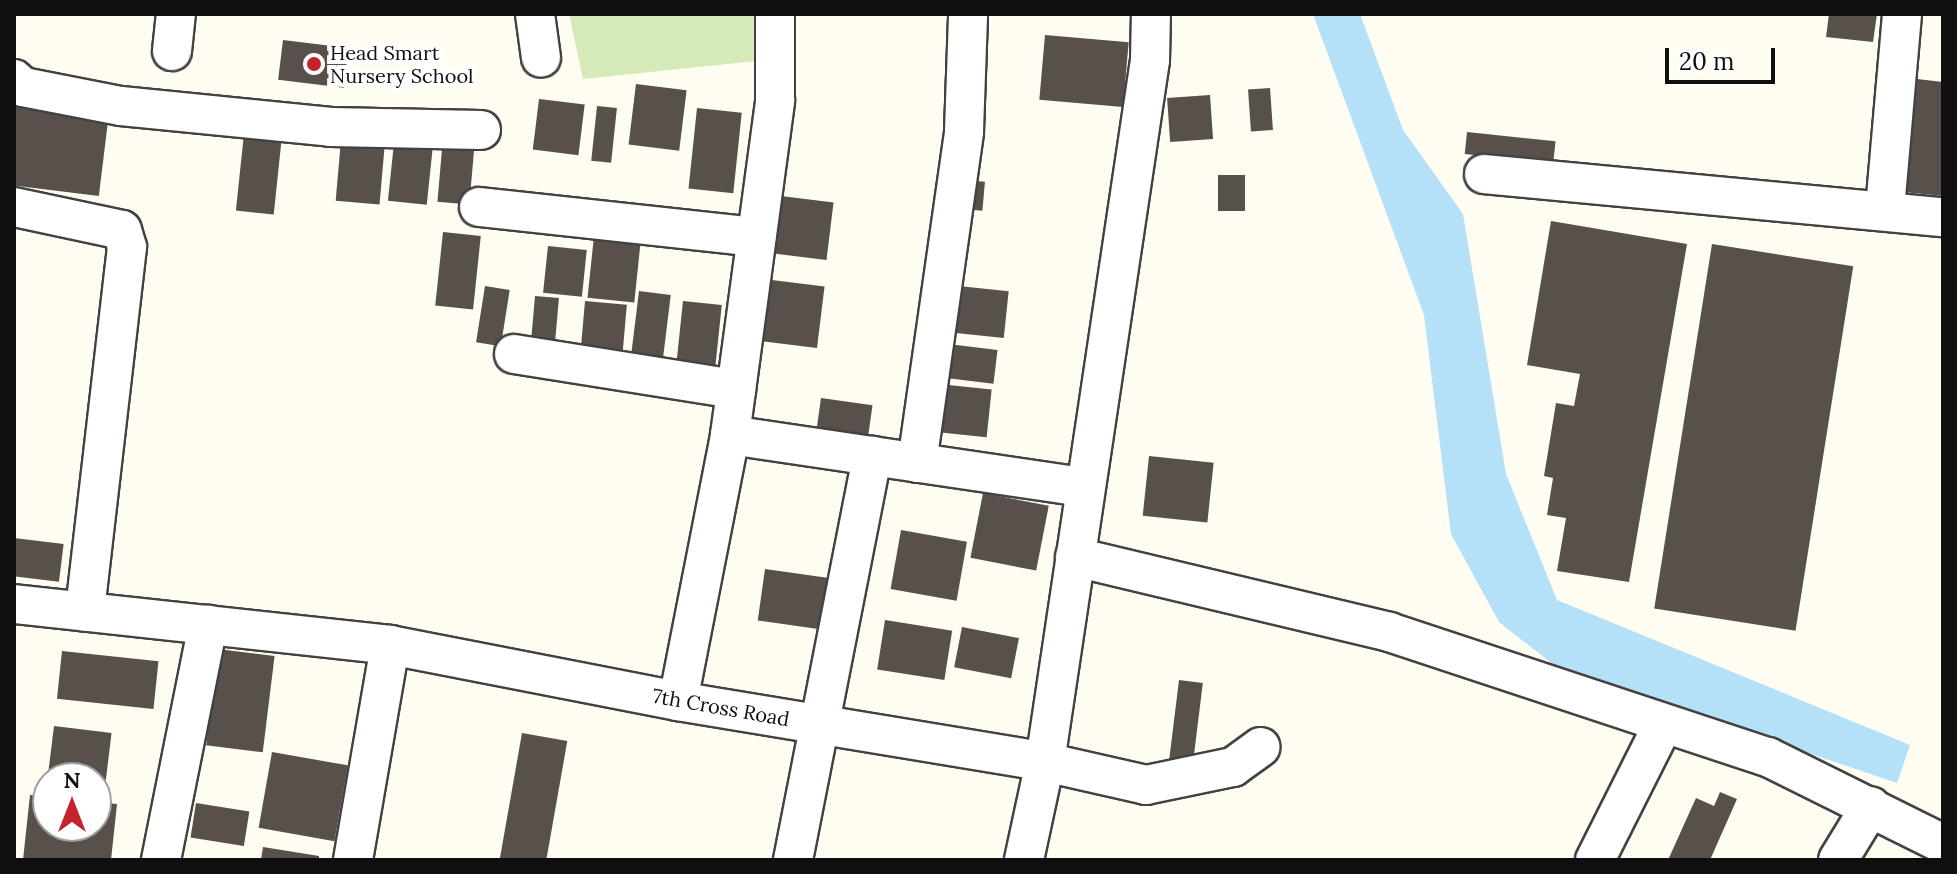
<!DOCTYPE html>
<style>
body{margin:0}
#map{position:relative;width:1957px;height:874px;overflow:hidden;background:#fffcf1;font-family:Lora,serif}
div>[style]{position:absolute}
.green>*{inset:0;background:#d4ebb9}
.water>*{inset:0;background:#b4e0f8}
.building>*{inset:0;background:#58504b;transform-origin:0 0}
.roads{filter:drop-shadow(2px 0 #424242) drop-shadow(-2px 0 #424242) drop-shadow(0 2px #424242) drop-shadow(0 -2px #424242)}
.street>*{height:38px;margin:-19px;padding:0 19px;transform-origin:19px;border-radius:19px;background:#fff}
.dots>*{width:22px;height:22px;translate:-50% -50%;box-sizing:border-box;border:4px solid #fff;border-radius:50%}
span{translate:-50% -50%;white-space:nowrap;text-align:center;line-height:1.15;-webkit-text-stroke:8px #fff;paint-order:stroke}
.poi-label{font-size:20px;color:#0f0f0f}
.left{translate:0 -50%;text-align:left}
.street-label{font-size:20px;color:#0f0f0f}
.frame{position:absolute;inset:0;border:16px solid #0f0f0f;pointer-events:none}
.north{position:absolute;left:32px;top:762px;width:80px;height:80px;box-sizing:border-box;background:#fff;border:2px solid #9f9f9f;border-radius:50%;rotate:0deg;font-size:22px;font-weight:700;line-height:32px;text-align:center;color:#0f0f0f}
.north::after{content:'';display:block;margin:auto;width:28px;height:36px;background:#c4222d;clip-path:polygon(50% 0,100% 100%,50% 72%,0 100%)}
.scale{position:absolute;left:1665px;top:48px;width:110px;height:36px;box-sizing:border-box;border:4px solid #0f0f0f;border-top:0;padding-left:10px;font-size:24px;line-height:28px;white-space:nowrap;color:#0f0f0f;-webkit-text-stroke:6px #fff;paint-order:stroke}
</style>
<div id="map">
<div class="green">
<i style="clip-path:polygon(569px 14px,759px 14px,756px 61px,583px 79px)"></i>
</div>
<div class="water">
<i style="clip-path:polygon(1313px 14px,1360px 14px,1403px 130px,1463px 214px,1506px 474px,1557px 600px,1910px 745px,1897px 783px,1559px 669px,1499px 622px,1451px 534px,1424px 315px)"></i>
</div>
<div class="building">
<i style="clip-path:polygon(1829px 14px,1877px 14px,1873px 42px,1826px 37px)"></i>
<i style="left:1045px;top:35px;width:84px;height:65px;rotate:5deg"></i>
<i style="left:283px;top:40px;width:66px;height:40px;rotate:7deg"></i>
<i style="clip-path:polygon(1917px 79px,1943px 82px,1943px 196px,1903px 192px)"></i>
<i style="left:636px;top:84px;width:51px;height:61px;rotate:7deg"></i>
<i style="left:1270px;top:88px;width:42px;height:22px;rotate:86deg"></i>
<i style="left:1210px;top:95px;width:44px;height:43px;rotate:86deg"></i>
<i style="left:14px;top:99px;width:96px;height:86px;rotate:7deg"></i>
<i style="left:539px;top:99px;width:46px;height:51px;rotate:7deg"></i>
<i style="left:597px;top:106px;width:20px;height:55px;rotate:6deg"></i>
<i style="left:697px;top:108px;width:45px;height:81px;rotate:6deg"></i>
<i style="left:245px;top:124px;width:38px;height:87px;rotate:6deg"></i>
<i style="left:1467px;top:132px;width:89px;height:22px;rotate:6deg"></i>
<i style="left:443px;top:138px;width:32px;height:64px;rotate:5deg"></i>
<i style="left:341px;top:140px;width:44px;height:61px;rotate:5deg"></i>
<i style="left:394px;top:143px;width:39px;height:58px;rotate:6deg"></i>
<i style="left:1218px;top:175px;width:27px;height:36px"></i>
<i style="left:964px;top:180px;width:21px;height:29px;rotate:5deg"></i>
<i style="left:773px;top:195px;width:61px;height:58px;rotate:7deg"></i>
<i style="clip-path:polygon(1551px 221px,1687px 244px,1629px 582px,1557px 571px,1566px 518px,1547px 515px,1553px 478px,1544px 476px,1556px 403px,1574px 406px,1580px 374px,1527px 365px)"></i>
<i style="left:443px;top:232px;width:38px;height:74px;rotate:6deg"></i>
<i style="left:594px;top:236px;width:47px;height:62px;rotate:6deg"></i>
<i style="left:1712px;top:244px;width:143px;height:369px;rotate:9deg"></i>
<i style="left:548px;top:246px;width:39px;height:47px;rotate:6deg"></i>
<i style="left:764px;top:279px;width:61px;height:62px;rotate:7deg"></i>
<i style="left:949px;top:285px;width:60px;height:47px;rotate:6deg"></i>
<i style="left:485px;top:286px;width:25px;height:57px;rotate:9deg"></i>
<i style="left:639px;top:291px;width:32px;height:65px;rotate:7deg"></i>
<i style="left:535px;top:296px;width:24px;height:55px;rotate:5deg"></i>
<i style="left:585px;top:301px;width:42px;height:58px;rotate:5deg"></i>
<i style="left:683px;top:301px;width:39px;height:76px;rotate:6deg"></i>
<i style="left:940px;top:343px;width:58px;height:34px;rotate:7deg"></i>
<i style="left:929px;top:383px;width:63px;height:48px;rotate:6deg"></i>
<i style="left:821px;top:398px;width:52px;height:45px;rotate:8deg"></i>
<i style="left:1149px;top:456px;width:65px;height:60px;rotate:6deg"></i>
<i style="left:983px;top:493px;width:67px;height:66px;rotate:11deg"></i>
<i style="left:901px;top:530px;width:67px;height:60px;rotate:10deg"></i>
<i style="left:14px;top:538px;width:50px;height:38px;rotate:7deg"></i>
<i style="left:765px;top:569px;width:68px;height:52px;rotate:8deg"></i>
<i style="left:885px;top:620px;width:68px;height:50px;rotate:9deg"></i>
<i style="left:962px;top:627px;width:58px;height:41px;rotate:11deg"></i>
<i style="left:218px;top:649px;width:57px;height:97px;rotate:7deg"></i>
<i style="left:62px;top:651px;width:97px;height:48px;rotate:6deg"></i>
<i style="left:1179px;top:680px;width:24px;height:87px;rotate:7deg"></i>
<i style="left:54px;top:726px;width:58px;height:48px;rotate:7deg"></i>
<i style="left:522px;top:733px;width:46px;height:129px;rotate:10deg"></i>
<i style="left:272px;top:752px;width:77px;height:77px;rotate:10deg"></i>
<i style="clip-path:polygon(1720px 792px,1737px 799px,1710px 860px,1668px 860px,1696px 798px,1714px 806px)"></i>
<i style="clip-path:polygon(30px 795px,48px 797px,48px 826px,96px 826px,96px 802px,117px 804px,111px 860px,23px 860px)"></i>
<i style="left:196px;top:803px;width:54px;height:35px;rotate:9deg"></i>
<i style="clip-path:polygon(263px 847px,319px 856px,319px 860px,261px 860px)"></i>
</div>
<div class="roads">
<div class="street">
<i style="left:535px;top:14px;width:44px;rotate:82.2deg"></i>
<i style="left:172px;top:51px;width:37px;rotate:-84deg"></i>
<i style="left:14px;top:79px;width:12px;rotate:42deg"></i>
<i style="left:23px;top:87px;width:100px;rotate:11deg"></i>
<i style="left:121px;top:106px;width:211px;rotate:5.7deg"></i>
<i style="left:331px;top:127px;width:150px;rotate:1.1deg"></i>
<i style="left:1484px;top:174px;width:461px;rotate:5.4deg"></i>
<i style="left:14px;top:207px;width:110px;rotate:12deg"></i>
<i style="left:122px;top:230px;width:18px;rotate:74deg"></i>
<i style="left:127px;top:247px;width:367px;rotate:96.6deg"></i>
<i style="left:479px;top:207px;width:279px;rotate:6.2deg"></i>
<i style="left:1885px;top:209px;width:196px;rotate:-85deg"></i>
<i style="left:514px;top:354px;width:225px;rotate:9deg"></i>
<i style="left:730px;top:435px;width:338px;rotate:-82.3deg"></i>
<i style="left:775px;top:100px;width:86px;rotate:-90deg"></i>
<i style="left:917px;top:463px;width:335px;rotate:-81.9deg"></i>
<i style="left:964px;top:131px;width:117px;rotate:-88deg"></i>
<i style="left:1075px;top:557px;width:323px;rotate:13.4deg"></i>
<i style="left:1389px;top:632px;width:399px;rotate:18.3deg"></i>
<i style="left:1768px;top:757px;width:195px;rotate:26.4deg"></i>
<i style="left:14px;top:604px;width:378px;rotate:6.2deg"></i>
<i style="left:678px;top:701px;width:271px;rotate:-78.9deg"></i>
<i style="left:730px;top:435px;width:356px;rotate:8.4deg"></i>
<i style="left:161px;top:860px;width:240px;rotate:-78.7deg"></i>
<i style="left:353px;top:860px;width:218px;rotate:-80.2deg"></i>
<i style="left:390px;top:645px;width:293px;rotate:11deg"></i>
<i style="left:678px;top:701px;width:372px;rotate:9.4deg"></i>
<i style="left:1045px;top:762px;width:104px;rotate:12.8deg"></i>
<i style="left:1146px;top:785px;width:89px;rotate:-11.7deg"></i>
<i style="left:1233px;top:767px;width:34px;rotate:-36deg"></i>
<i style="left:793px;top:860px;width:412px;rotate:-78.9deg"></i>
<i style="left:1024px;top:860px;width:100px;rotate:-77.9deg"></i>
<i style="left:1045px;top:762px;width:710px;rotate:-81.49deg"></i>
<i style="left:1150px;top:60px;width:46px;rotate:-88.8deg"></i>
<i style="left:1595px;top:860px;width:151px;rotate:-63.3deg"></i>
<i style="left:1838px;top:860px;width:63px;rotate:-58.6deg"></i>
</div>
</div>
<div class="dots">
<i style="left:314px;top:64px;background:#c4222d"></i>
</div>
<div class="poi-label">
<span class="left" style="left:330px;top:64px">Head Smart<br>Nursery School</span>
</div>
<div class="street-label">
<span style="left:721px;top:707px;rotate:10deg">7th Cross Road</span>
</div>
<div class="frame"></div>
<div class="north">N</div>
<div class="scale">20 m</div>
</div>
